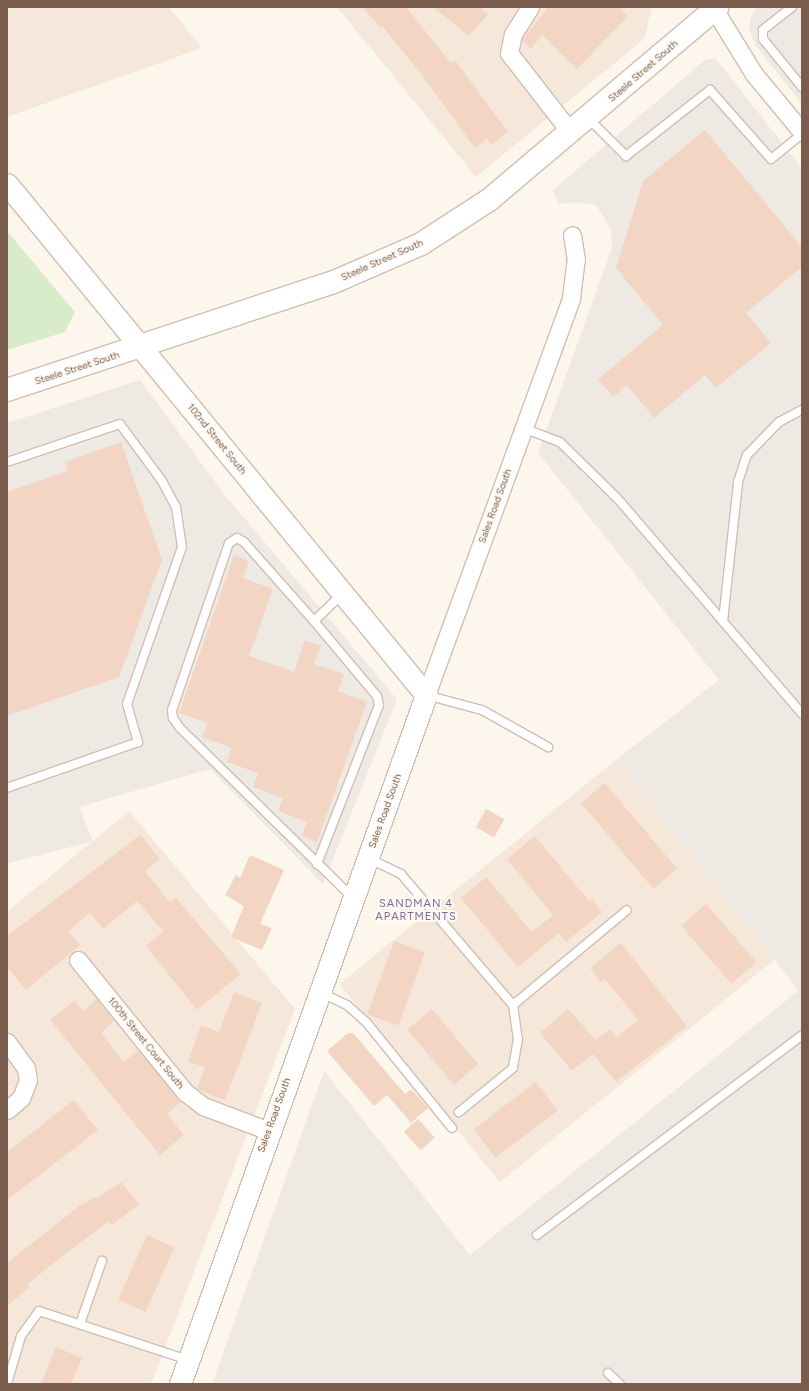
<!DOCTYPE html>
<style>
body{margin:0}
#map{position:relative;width:809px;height:1391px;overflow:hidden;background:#fdf6ec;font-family:Figtree,sans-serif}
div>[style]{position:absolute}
.residential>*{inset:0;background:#f5e8da;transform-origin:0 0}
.industrial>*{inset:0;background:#efe9e4}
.green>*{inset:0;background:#d8ecc9}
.building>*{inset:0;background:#f3d5c3;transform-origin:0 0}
.roads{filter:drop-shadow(1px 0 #d1beb0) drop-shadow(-1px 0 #d1beb0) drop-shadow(0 1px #d1beb0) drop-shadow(0 -1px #d1beb0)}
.service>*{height:8px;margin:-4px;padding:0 4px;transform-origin:4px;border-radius:4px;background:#fff}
.minor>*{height:17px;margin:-8.5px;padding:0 8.5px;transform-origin:8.5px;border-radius:8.5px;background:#fff}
.tertiary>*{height:21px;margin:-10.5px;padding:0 10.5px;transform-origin:10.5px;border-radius:10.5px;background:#fff}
.secondary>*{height:22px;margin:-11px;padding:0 11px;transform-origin:11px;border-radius:11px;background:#fff}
span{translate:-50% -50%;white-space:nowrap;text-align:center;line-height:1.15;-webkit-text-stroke:4px #fffaf3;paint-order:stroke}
.street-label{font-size:10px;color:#7a5c4d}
.neighbourhood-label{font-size:11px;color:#846695;letter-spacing:1px}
.frame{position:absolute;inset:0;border:8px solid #7a5c4d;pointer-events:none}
</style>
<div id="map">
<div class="residential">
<i style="clip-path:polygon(7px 7px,169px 7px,202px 48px,7px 117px)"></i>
<i style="clip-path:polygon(337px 7px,652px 7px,644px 39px,476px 177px)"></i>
<i style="left:616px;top:760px;width:255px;height:356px;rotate:51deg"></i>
<i style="clip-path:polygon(129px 811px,295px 1009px,151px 1384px,7px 1384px,7px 912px)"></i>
</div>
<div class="industrial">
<i style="clip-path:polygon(758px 7px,802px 7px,802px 104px,755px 45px,749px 28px,752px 14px)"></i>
<i style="clip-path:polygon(715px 58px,802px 168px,802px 1384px,212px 1384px,324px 1071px,470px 1255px,798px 991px,775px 959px,616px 760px,719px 680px,538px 453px,612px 248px,611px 229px,596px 205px,577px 202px,558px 204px,553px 190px,705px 60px)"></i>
<i style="clip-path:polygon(140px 380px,224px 494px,397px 699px,323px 884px,210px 769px,79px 807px,93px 841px,7px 864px,7px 423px)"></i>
</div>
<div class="green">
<i style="clip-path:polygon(7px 231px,75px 312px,65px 332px,7px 350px)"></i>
</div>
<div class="building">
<i style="clip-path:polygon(362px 7px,406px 7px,451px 63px,455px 60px,508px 132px,491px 145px,487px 139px,475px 148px,422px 75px,382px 26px,381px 28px)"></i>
<i style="clip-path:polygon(433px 7px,480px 7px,488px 14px,469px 36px)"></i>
<i style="clip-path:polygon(548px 7px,619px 7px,628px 16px,577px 69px,542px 35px,531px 49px,522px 41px)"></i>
<i style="clip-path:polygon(705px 130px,802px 247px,802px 267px,746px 313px,771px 343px,716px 388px,705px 375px,654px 418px,627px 385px,613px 397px,598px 379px,663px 325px,616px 268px,643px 181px)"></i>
<i style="clip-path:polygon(121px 442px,162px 560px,119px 677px,7px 716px,7px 492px,68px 471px,65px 462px)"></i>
<i style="clip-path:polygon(234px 555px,249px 561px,243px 578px,273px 589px,249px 656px,294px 672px,305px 640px,321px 646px,314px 664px,344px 674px,338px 691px,367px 702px,317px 842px,302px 836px,307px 822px,278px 811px,283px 798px,253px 787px,258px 773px,227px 762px,232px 748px,202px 737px,207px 723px,179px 713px)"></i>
<i style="left:605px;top:783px;width:112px;height:31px;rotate:50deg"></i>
<i style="left:486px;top:809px;width:21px;height:21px;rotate:29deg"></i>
<i style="clip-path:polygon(140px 835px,160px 859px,145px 871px,170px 903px,176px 898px,241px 974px,197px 1010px,146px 946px,163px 931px,137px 901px,103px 929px,90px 913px,68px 931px,80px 945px,26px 990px,7px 967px,7px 936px)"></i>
<i style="clip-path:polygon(535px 836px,589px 901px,592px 899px,602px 912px,566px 942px,559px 933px,518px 967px,461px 898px,486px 877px,532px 932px,553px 915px,507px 859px)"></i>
<i style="clip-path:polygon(250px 855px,284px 870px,260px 924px,272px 928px,262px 950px,231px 937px,244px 906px,225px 895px,236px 875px,240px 878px)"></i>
<i style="left:706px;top:904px;width:77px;height:33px;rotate:49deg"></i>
<i style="left:394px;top:941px;width:33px;height:78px;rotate:20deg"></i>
<i style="clip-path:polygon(621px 943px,687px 1026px,616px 1082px,593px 1054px,572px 1071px,540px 1033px,568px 1009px,596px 1040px,610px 1029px,617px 1037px,638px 1020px,605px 979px,601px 982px,590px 968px)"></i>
<i style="clip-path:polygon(234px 992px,262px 1003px,225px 1100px,197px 1089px,205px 1067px,188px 1062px,201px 1025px,219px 1032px)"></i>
<i style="clip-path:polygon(97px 999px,114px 1021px,101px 1033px,124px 1062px,138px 1050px,181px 1102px,167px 1114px,184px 1135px,160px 1155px,50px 1020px,74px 1001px,83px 1011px)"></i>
<i style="left:432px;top:1009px;width:72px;height:32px;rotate:50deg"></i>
<i style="clip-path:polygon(348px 1033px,353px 1033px,405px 1094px,411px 1089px,428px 1108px,411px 1123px,387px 1095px,374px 1106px,327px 1051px)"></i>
<i style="left:536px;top:1082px;width:36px;height:78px;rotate:53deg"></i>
<i style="clip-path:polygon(74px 1100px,98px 1130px,7px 1200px,7px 1152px)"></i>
<i style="left:418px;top:1119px;width:25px;height:19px;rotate:48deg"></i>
<i style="clip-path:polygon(121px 1182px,139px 1204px,112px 1225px,109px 1221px,60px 1258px,28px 1284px,30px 1287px,7px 1306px,7px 1263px,83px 1203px,84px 1204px,94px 1197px,96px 1199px)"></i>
<i style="left:147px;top:1235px;width:30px;height:71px;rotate:24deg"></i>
<i style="clip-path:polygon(56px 1347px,82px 1358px,71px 1384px,41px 1384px)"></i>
</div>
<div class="roads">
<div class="service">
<i style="left:792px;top:7px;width:37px;rotate:142deg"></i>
<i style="left:763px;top:30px;width:9px;rotate:90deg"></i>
<i style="left:763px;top:39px;width:62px;rotate:50.9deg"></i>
<i style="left:588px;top:118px;width:54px;rotate:45deg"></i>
<i style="left:626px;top:156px;width:107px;rotate:-38.2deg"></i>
<i style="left:710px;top:90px;width:92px;rotate:48.5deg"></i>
<i style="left:771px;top:159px;width:40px;rotate:-39deg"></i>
<i style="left:523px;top:428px;width:40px;rotate:21deg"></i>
<i style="left:560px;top:442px;width:81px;rotate:44.5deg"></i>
<i style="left:618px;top:499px;width:283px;rotate:49.4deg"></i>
<i style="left:7px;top:462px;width:119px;rotate:-18.6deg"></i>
<i style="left:120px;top:424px;width:71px;rotate:53.6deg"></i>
<i style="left:162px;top:481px;width:30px;rotate:62deg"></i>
<i style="left:176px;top:507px;width:40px;rotate:81.5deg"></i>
<i style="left:182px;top:547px;width:166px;rotate:109.3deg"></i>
<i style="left:127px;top:704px;width:40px;rotate:74deg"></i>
<i style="left:138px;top:742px;width:139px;rotate:160.7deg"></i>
<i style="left:342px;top:594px;width:39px;rotate:136deg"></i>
<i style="left:314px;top:621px;width:106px;rotate:-131.5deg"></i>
<i style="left:244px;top:542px;width:8px;rotate:-150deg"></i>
<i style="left:237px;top:538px;width:9px;rotate:148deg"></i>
<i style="left:229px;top:543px;width:176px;rotate:108.8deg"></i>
<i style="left:172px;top:710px;width:8px;rotate:83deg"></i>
<i style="left:173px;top:718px;width:12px;rotate:55deg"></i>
<i style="left:180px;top:728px;width:243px;rotate:44.5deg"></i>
<i style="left:314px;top:621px;width:98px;rotate:50deg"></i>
<i style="left:377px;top:696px;width:9px;rotate:77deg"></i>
<i style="left:379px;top:705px;width:171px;rotate:111.3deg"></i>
<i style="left:723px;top:621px;width:140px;rotate:-83.8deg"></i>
<i style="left:738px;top:482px;width:28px;rotate:-72deg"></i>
<i style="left:747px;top:455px;width:46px;rotate:-45.9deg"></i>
<i style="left:779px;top:422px;width:26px;rotate:-28deg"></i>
<i style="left:426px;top:695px;width:58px;rotate:15deg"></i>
<i style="left:482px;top:710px;width:76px;rotate:29.3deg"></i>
<i style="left:368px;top:858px;width:37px;rotate:26deg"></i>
<i style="left:401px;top:874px;width:172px;rotate:49.5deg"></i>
<i style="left:513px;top:1005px;width:34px;rotate:82deg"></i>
<i style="left:518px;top:1039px;width:29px;rotate:100deg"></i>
<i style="left:513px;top:1068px;width:70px;rotate:140.8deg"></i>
<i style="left:320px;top:992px;width:30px;rotate:26deg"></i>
<i style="left:347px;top:1005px;width:27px;rotate:42deg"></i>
<i style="left:367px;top:1023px;width:135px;rotate:51deg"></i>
<i style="left:513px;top:1005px;width:148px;rotate:-39.8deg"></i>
<i style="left:537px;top:1235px;width:332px;rotate:-37deg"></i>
<i style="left:80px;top:1324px;width:67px;rotate:-70.8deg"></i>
<i style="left:608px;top:1373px;width:16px;rotate:43deg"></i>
<i style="left:7px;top:1384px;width:50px;rotate:-73.7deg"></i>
<i style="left:21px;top:1336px;width:31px;rotate:-54deg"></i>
<i style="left:39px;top:1311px;width:157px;rotate:18.2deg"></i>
</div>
<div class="minor">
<i style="left:530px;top:7px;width:32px;rotate:122deg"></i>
<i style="left:513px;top:34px;width:19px;rotate:102deg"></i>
<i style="left:509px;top:53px;width:101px;rotate:52.2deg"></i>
<i style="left:714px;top:9px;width:76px;rotate:58.4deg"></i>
<i style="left:754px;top:74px;width:75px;rotate:50.4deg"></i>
<i style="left:426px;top:695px;width:423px;rotate:-69.9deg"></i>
<i style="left:571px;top:298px;width:38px;rotate:-83deg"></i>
<i style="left:576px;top:260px;width:25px;rotate:-99deg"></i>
<i style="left:78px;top:960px;width:170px;rotate:51deg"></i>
<i style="left:185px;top:1092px;width:23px;rotate:38deg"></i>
<i style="left:203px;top:1106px;width:71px;rotate:20.7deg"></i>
<i style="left:7px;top:1042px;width:32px;rotate:54deg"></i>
<i style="left:26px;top:1068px;width:12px;rotate:81deg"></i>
<i style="left:28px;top:1080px;width:19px;rotate:111deg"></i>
<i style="left:21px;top:1098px;width:18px;rotate:139deg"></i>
</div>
<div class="tertiary">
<i style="left:7px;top:184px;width:661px;rotate:50.65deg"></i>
<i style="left:426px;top:695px;width:732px;rotate:109.65deg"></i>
</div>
<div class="secondary">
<i style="left:7px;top:390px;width:344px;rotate:-18.3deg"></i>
<i style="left:334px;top:282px;width:95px;rotate:-23.6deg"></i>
<i style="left:421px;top:244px;width:81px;rotate:-32.9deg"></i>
<i style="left:489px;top:200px;width:299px;rotate:-40.2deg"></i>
</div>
</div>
<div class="street-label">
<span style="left:643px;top:71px;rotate:-41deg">Steele Street South</span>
<span style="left:382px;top:260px;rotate:-24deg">Steele Street South</span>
<span style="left:77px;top:368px;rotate:-18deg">Steele Street South</span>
<span style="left:217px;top:439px;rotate:51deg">102nd Street South</span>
<span style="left:495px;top:506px;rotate:-70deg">Sales Road South</span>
<span style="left:385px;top:811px;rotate:-70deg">Sales Road South</span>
<span style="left:146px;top:1043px;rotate:51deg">100th Street Court South</span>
<span style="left:274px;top:1115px;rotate:-70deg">Sales Road South</span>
</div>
<div class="neighbourhood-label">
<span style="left:416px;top:911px">SANDMAN 4<br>APARTMENTS</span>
</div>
<div class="frame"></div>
</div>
